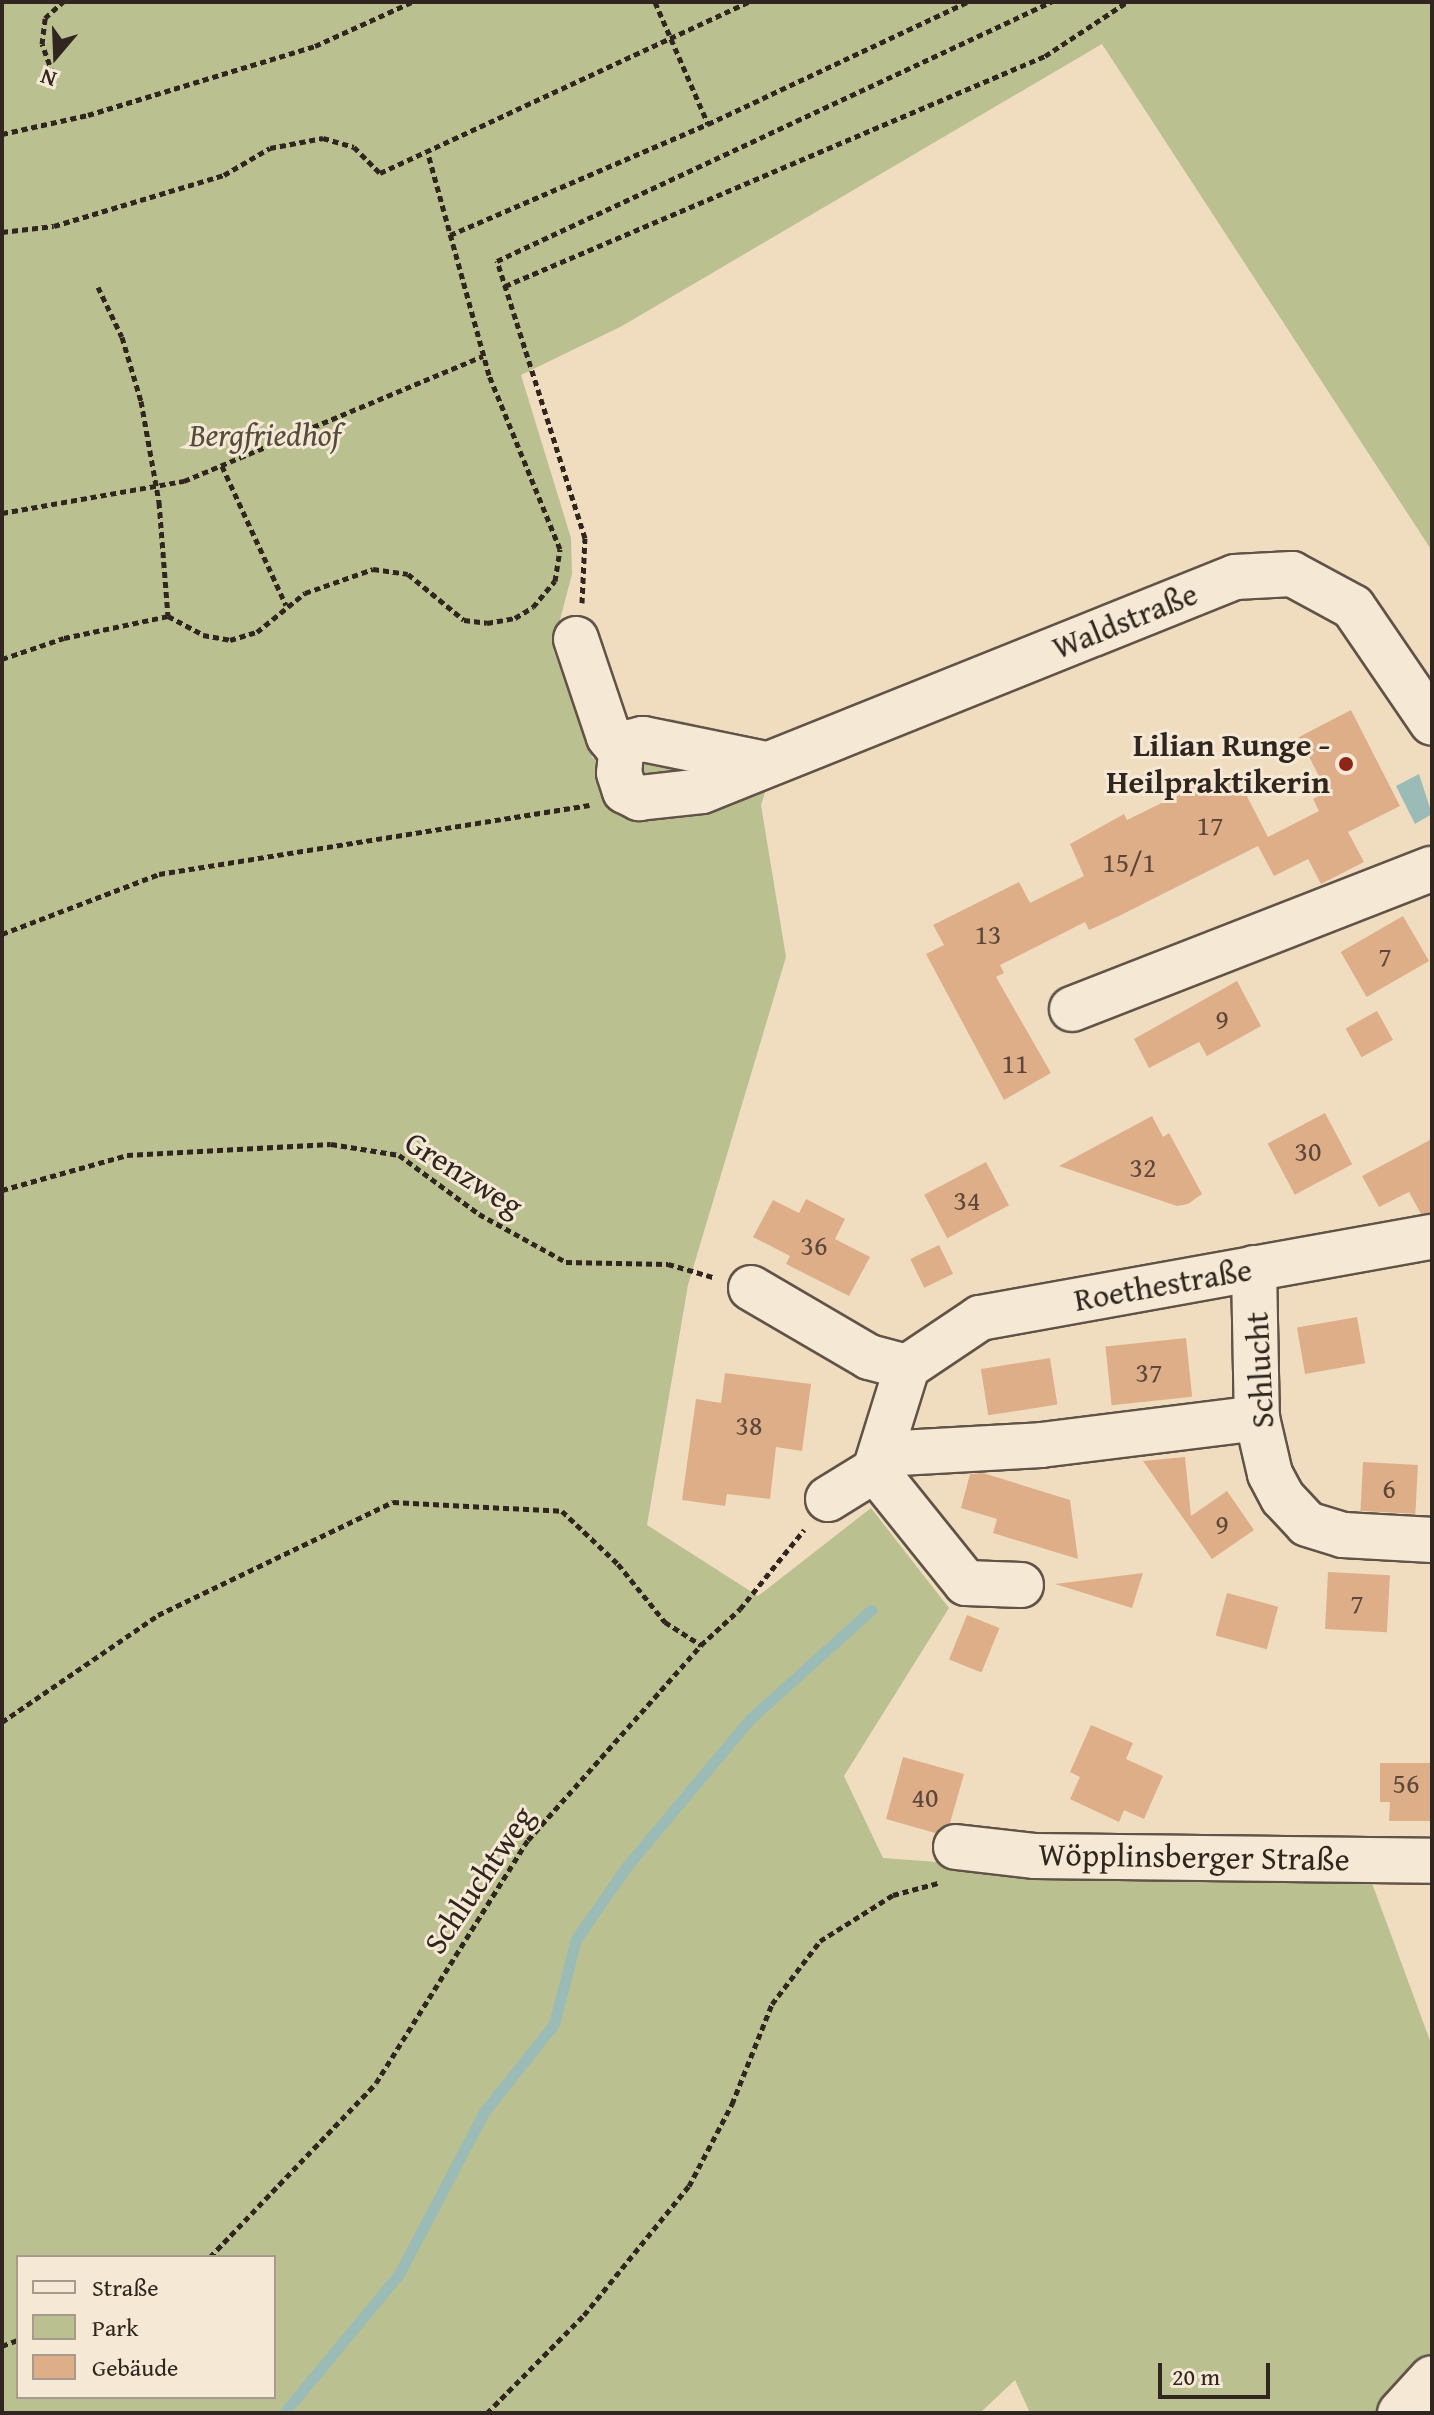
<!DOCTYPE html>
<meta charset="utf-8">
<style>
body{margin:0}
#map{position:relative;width:1434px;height:2415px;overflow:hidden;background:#f0ddc0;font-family:"Gentium Book Plus",serif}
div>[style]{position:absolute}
.green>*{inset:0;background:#bbc091}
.water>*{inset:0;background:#9abbb6}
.stream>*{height:11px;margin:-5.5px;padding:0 5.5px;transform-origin:5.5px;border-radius:5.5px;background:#9abbb6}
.building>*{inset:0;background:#deae89;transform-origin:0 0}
.path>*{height:5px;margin-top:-2.5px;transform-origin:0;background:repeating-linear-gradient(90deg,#31251f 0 6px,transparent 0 10px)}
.roads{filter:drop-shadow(2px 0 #615347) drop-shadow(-2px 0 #615347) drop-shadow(0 2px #615347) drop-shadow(0 -2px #615347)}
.minor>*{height:44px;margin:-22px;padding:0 22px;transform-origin:22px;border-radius:22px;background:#f5e9d6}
.dots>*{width:22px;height:22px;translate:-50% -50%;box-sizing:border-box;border:4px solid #f5e9d6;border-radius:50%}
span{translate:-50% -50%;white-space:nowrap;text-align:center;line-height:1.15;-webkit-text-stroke:6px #f5e9d6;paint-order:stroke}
.number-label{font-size:28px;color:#5c473a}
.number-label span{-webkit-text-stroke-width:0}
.park-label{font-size:32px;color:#544c3c;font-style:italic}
.street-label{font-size:32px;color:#31251f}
.poi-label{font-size:32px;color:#31251f;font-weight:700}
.right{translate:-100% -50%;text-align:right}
.frame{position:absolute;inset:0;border:4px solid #31251f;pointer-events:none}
.legend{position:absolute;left:16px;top:2255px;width:260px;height:144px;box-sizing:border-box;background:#f5e9d6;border:2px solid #a79b8d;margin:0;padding:10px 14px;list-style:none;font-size:24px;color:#31251f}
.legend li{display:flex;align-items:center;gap:16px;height:40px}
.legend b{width:40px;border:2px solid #a79b8d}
.north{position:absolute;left:16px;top:16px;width:80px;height:80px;-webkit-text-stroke:6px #f5e9d6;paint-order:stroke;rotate:199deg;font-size:22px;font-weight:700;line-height:32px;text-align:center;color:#31251f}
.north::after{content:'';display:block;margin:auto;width:28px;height:36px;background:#31251f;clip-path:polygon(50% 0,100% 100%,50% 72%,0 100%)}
.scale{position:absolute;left:1158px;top:2363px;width:112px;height:36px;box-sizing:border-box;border:4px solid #31251f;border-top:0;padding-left:10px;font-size:24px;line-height:28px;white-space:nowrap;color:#31251f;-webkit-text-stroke:6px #f5e9d6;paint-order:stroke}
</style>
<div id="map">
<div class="green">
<i style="clip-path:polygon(evenodd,2px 2px,1432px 2px,1432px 551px,1102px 44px,622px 326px,521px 375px,571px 538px,572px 574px,560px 620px,576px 639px,553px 649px,593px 759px,627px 729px,671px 719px,781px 743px,761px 805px,786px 957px,688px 1285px,647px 1525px,758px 1596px,871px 1508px,949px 1608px,844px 1776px,883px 1858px,1144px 1877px,1369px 1875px,1432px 2046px,1432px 2384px,1422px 2395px,1432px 2413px,1030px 2413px,1015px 2380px,980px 2413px,2px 2413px,2px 2px,18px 2257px,274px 2257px,274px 2397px,18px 2397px,18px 2257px)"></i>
</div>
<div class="water">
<i style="clip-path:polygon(1419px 774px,1432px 814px,1415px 824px,1396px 786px)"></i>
</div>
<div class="stream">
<i style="left:284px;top:2413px;width:180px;rotate:-50.4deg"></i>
<i style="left:399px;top:2274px;width:183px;rotate:-62.3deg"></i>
<i style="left:484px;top:2112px;width:112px;rotate:-51.5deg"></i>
<i style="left:554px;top:2024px;width:88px;rotate:-75.5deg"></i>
<i style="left:576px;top:1939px;width:89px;rotate:-55.1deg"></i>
<i style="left:627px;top:1866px;width:192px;rotate:-50.1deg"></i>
<i style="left:750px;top:1719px;width:163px;rotate:-42deg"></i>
</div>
<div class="building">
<i style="clip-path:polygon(1351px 710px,1400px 806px,1348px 832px,1364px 862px,1321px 884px,1308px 859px,1274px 876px,1258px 846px,1117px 917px,1089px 930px,1085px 922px,1000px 965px,1004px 973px,996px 977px,1051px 1073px,1004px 1100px,926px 954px,944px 945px,933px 925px,1019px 882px,1030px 903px,1084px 876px,1070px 844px,1124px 814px,1127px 820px,1200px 784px,1205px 794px,1237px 777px,1268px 837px,1319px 811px,1313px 799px,1327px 792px,1299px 737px)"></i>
<i style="left:1403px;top:916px;width:52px;height:72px;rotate:60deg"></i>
<i style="clip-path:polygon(1237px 981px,1261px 1026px,1207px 1056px,1199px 1042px,1149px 1068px,1134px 1039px)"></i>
<i style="left:1377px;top:1011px;width:33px;height:36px;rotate:61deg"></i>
<i style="left:1325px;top:1113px;width:58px;height:65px;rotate:62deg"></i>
<i style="clip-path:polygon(1152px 1116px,1163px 1137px,1169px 1133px,1202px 1194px,1188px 1204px,1177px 1206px,1059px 1166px)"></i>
<i style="clip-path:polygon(1432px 1139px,1432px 1213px,1421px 1214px,1409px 1192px,1379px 1207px,1362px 1176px)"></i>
<i style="left:986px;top:1162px;width:49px;height:70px;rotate:62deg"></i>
<i style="clip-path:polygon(806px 1199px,845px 1219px,835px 1239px,870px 1257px,849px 1296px,786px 1264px,790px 1256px,753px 1237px,773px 1200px,799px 1213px)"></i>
<i style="left:939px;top:1245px;width:32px;height:32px;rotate:64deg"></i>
<i style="left:1357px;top:1317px;width:47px;height:61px;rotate:80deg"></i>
<i style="left:1186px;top:1338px;width:59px;height:81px;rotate:84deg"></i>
<i style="left:1050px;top:1358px;width:47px;height:70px;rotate:81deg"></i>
<i style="clip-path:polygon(725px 1373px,811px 1384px,802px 1451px,776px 1447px,770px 1499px,727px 1494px,725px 1506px,682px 1500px,696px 1399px,721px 1403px)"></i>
<i style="clip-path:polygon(1185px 1457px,1191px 1516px,1227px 1491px,1254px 1530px,1212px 1559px,1143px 1461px)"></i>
<i style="left:1363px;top:1462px;width:55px;height:49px;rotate:3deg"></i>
<i style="clip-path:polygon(983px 1473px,1070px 1500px,1078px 1559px,993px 1533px,997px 1519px,961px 1508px,970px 1474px)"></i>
<i style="left:1328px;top:1572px;width:62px;height:57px;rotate:3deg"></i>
<i style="clip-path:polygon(1143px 1573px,1132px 1608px,1055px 1584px)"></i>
<i style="left:1227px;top:1593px;width:53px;height:44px;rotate:15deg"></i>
<i style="left:967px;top:1615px;width:35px;height:48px;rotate:22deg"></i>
<i style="clip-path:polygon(1091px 1725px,1133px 1743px,1126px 1759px,1163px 1776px,1144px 1819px,1124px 1810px,1119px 1822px,1070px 1799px,1080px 1777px,1070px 1772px)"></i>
<i style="clip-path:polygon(903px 1757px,964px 1774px,950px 1823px,935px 1833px,886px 1819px)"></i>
<i style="clip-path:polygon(1380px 1763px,1432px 1763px,1432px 1821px,1389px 1821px,1390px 1802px,1380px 1802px)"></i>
</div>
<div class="path">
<i style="left:655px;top:2px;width:133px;rotate:66.5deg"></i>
<i style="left:53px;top:74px;width:32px;rotate:-110deg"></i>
<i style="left:42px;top:44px;width:26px;rotate:-83deg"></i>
<i style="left:45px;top:18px;width:24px;rotate:-42deg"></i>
<i style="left:2px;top:134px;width:88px;rotate:-12.5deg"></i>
<i style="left:88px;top:115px;width:237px;rotate:-16.9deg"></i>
<i style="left:315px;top:46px;width:107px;rotate:-24.4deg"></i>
<i style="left:2px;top:232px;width:52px;rotate:-6.6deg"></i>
<i style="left:54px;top:226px;width:177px;rotate:-16.7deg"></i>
<i style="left:224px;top:175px;width:53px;rotate:-30.4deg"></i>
<i style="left:270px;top:148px;width:54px;rotate:-10.7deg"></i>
<i style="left:323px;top:138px;width:32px;rotate:16deg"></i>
<i style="left:354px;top:147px;width:37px;rotate:45deg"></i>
<i style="left:380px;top:173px;width:406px;rotate:-24.9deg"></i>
<i style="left:450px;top:235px;width:281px;rotate:-23.3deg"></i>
<i style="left:708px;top:124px;width:286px;rotate:-25.2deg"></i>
<i style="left:505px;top:286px;width:587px;rotate:-23.07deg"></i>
<i style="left:1045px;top:56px;width:98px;rotate:-33.4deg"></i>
<i style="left:98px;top:287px;width:55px;rotate:64.4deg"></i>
<i style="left:122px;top:337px;width:67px;rotate:73.5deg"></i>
<i style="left:141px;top:401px;width:103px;rotate:79.9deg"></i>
<i style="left:159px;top:502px;width:114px;rotate:85.5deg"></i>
<i style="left:222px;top:466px;width:153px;rotate:65.3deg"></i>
<i style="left:2px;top:513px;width:185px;rotate:-10deg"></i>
<i style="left:184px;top:481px;width:324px;rotate:-22.7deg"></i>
<i style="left:582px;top:603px;width:65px;rotate:-87.4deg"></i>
<i style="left:585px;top:538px;width:291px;rotate:-107.6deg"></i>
<i style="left:497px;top:261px;width:612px;rotate:-25.06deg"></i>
<i style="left:2px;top:659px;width:65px;rotate:-18.7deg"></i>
<i style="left:64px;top:638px;width:106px;rotate:-11.9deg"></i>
<i style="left:168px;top:616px;width:40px;rotate:28deg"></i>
<i style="left:203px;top:635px;width:27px;rotate:10deg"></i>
<i style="left:230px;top:640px;width:28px;rotate:-17deg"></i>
<i style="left:257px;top:632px;width:62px;rotate:-39.1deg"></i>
<i style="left:305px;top:593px;width:72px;rotate:-19.4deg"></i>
<i style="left:373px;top:569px;width:35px;rotate:8deg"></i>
<i style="left:408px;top:574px;width:72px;rotate:39.4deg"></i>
<i style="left:464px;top:620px;width:23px;rotate:7deg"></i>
<i style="left:487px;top:623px;width:28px;rotate:-10deg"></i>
<i style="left:515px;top:618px;width:21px;rotate:-31deg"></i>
<i style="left:533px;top:607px;width:34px;rotate:-50deg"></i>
<i style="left:555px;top:581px;width:32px;rotate:-81deg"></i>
<i style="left:560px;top:549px;width:188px;rotate:-112.2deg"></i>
<i style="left:489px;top:375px;width:229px;rotate:-105.4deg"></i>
<i style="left:2px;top:934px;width:168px;rotate:-20.9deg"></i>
<i style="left:159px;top:874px;width:436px;rotate:-9.1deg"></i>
<i style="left:2px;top:1190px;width:130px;rotate:-15.6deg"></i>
<i style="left:127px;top:1155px;width:204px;rotate:-3.1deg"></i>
<i style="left:331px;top:1144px;width:69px;rotate:9.2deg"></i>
<i style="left:399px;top:1155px;width:99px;rotate:36.4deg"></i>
<i style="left:479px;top:1214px;width:99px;rotate:28.9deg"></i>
<i style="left:566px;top:1262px;width:102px;rotate:1.1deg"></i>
<i style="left:668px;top:1264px;width:47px;rotate:16.1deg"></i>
<i style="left:2px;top:1722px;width:189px;rotate:-34.4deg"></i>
<i style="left:158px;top:1615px;width:261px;rotate:-25.7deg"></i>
<i style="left:393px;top:1502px;width:169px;rotate:3deg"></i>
<i style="left:562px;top:1511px;width:77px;rotate:43.4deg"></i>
<i style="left:618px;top:1564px;width:75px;rotate:51deg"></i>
<i style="left:665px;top:1622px;width:43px;rotate:32.6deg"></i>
<i style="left:210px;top:2257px;width:240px;rotate:-46.3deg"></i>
<i style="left:376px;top:2083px;width:287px;rotate:-58deg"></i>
<i style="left:528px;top:1840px;width:261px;rotate:-48.4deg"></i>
<i style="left:701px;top:1645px;width:53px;rotate:-42.7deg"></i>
<i style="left:740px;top:1609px;width:102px;rotate:-51deg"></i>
<i style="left:2px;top:2346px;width:17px;rotate:-21deg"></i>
<i style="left:487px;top:2413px;width:138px;rotate:-45.3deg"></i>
<i style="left:584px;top:2315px;width:166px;rotate:-50.9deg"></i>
<i style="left:689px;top:2186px;width:93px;rotate:-62.3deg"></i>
<i style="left:732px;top:2104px;width:108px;rotate:-68.2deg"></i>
<i style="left:772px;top:2004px;width:79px;rotate:-52.7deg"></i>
<i style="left:820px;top:1941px;width:86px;rotate:-32.2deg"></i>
<i style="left:893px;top:1895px;width:47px;rotate:-14.9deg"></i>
</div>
<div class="roads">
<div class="minor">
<i style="left:576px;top:639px;width:103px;rotate:71.4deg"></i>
<i style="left:609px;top:737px;width:19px;rotate:51deg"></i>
<i style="left:766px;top:764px;width:126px;rotate:-168.5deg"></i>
<i style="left:643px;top:739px;width:13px;rotate:167deg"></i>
<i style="left:630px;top:742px;width:13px;rotate:132deg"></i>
<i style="left:621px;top:752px;width:21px;rotate:95deg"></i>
<i style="left:619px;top:773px;width:19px;rotate:72deg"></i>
<i style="left:625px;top:791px;width:16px;rotate:27deg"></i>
<i style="left:639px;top:798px;width:63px;rotate:-6.3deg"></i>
<i style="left:702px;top:791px;width:574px;rotate:-21.88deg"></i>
<i style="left:1235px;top:577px;width:57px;rotate:-3deg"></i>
<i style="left:1292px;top:574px;width:69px;rotate:28.4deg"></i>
<i style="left:1353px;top:607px;width:140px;rotate:55.7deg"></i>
<i style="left:1072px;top:1009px;width:386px;rotate:-21.3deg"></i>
<i style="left:1254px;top:1268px;width:150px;rotate:88.9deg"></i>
<i style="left:1257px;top:1418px;width:57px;rotate:76.9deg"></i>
<i style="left:1270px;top:1474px;width:27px;rotate:62deg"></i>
<i style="left:1283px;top:1498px;width:35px;rotate:47deg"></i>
<i style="left:1307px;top:1524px;width:38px;rotate:17deg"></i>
<i style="left:1343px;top:1535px;width:89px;rotate:3.2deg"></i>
<i style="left:751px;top:1288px;width:137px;rotate:30.3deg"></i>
<i style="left:869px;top:1357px;width:39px;rotate:15deg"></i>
<i style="left:882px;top:1454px;width:159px;rotate:-3.2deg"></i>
<i style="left:1041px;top:1445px;width:218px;rotate:-7.1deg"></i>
<i style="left:875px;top:1470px;width:145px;rotate:51.2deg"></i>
<i style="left:966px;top:1583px;width:55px;rotate:2.1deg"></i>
<i style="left:828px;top:1499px;width:55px;rotate:-31.7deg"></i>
<i style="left:875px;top:1470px;width:108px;rotate:-72.7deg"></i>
<i style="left:907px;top:1367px;width:88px;rotate:-33.9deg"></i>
<i style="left:980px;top:1318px;width:459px;rotate:-10.2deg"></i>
<i style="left:956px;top:1847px;width:80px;rotate:6.5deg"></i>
<i style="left:1035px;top:1856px;width:397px;rotate:0.7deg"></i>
<i style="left:1400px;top:2413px;width:47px;rotate:-47.6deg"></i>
</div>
</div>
<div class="dots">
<i style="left:1346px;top:764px;background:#8f2418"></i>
</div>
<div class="number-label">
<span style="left:1210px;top:825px">17</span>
<span style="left:1129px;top:862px">15/1</span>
<span style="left:988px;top:934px">13</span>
<span style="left:1385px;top:956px">7</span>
<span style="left:1222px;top:1019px">9</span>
<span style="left:1015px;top:1063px">11</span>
<span style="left:1308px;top:1151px">30</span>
<span style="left:1143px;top:1167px">32</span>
<span style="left:967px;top:1200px">34</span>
<span style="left:814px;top:1245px">36</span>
<span style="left:1149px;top:1372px">37</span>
<span style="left:749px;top:1425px">38</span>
<span style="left:1389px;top:1488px">6</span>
<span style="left:1222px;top:1524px">9</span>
<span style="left:1357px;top:1603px">7</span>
<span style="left:1406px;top:1783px">56</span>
<span style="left:925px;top:1797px">40</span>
</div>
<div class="park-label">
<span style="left:265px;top:435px">Bergfriedhof</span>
</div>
<div class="street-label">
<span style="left:1125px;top:621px;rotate:-22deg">Waldstraße</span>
<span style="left:464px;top:1174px;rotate:32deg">Grenzweg</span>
<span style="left:1163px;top:1285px;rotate:-10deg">Roethestraße</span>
<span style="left:1260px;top:1370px;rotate:-93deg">Schlucht</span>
<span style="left:1194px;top:1857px;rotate:1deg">Wöpplinsberger Straße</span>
<span style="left:479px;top:1880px;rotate:-56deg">Schluchtweg</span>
</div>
<div class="poi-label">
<span class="right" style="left:1330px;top:764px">Lilian Runge -<br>Heilpraktikerin</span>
</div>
<div class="frame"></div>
<ul class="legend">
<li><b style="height:10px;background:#f5e9d6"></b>Straße</li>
<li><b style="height:22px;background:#bbc091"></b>Park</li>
<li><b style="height:22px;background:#deae89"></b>Gebäude</li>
</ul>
<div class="north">N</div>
<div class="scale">20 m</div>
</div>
